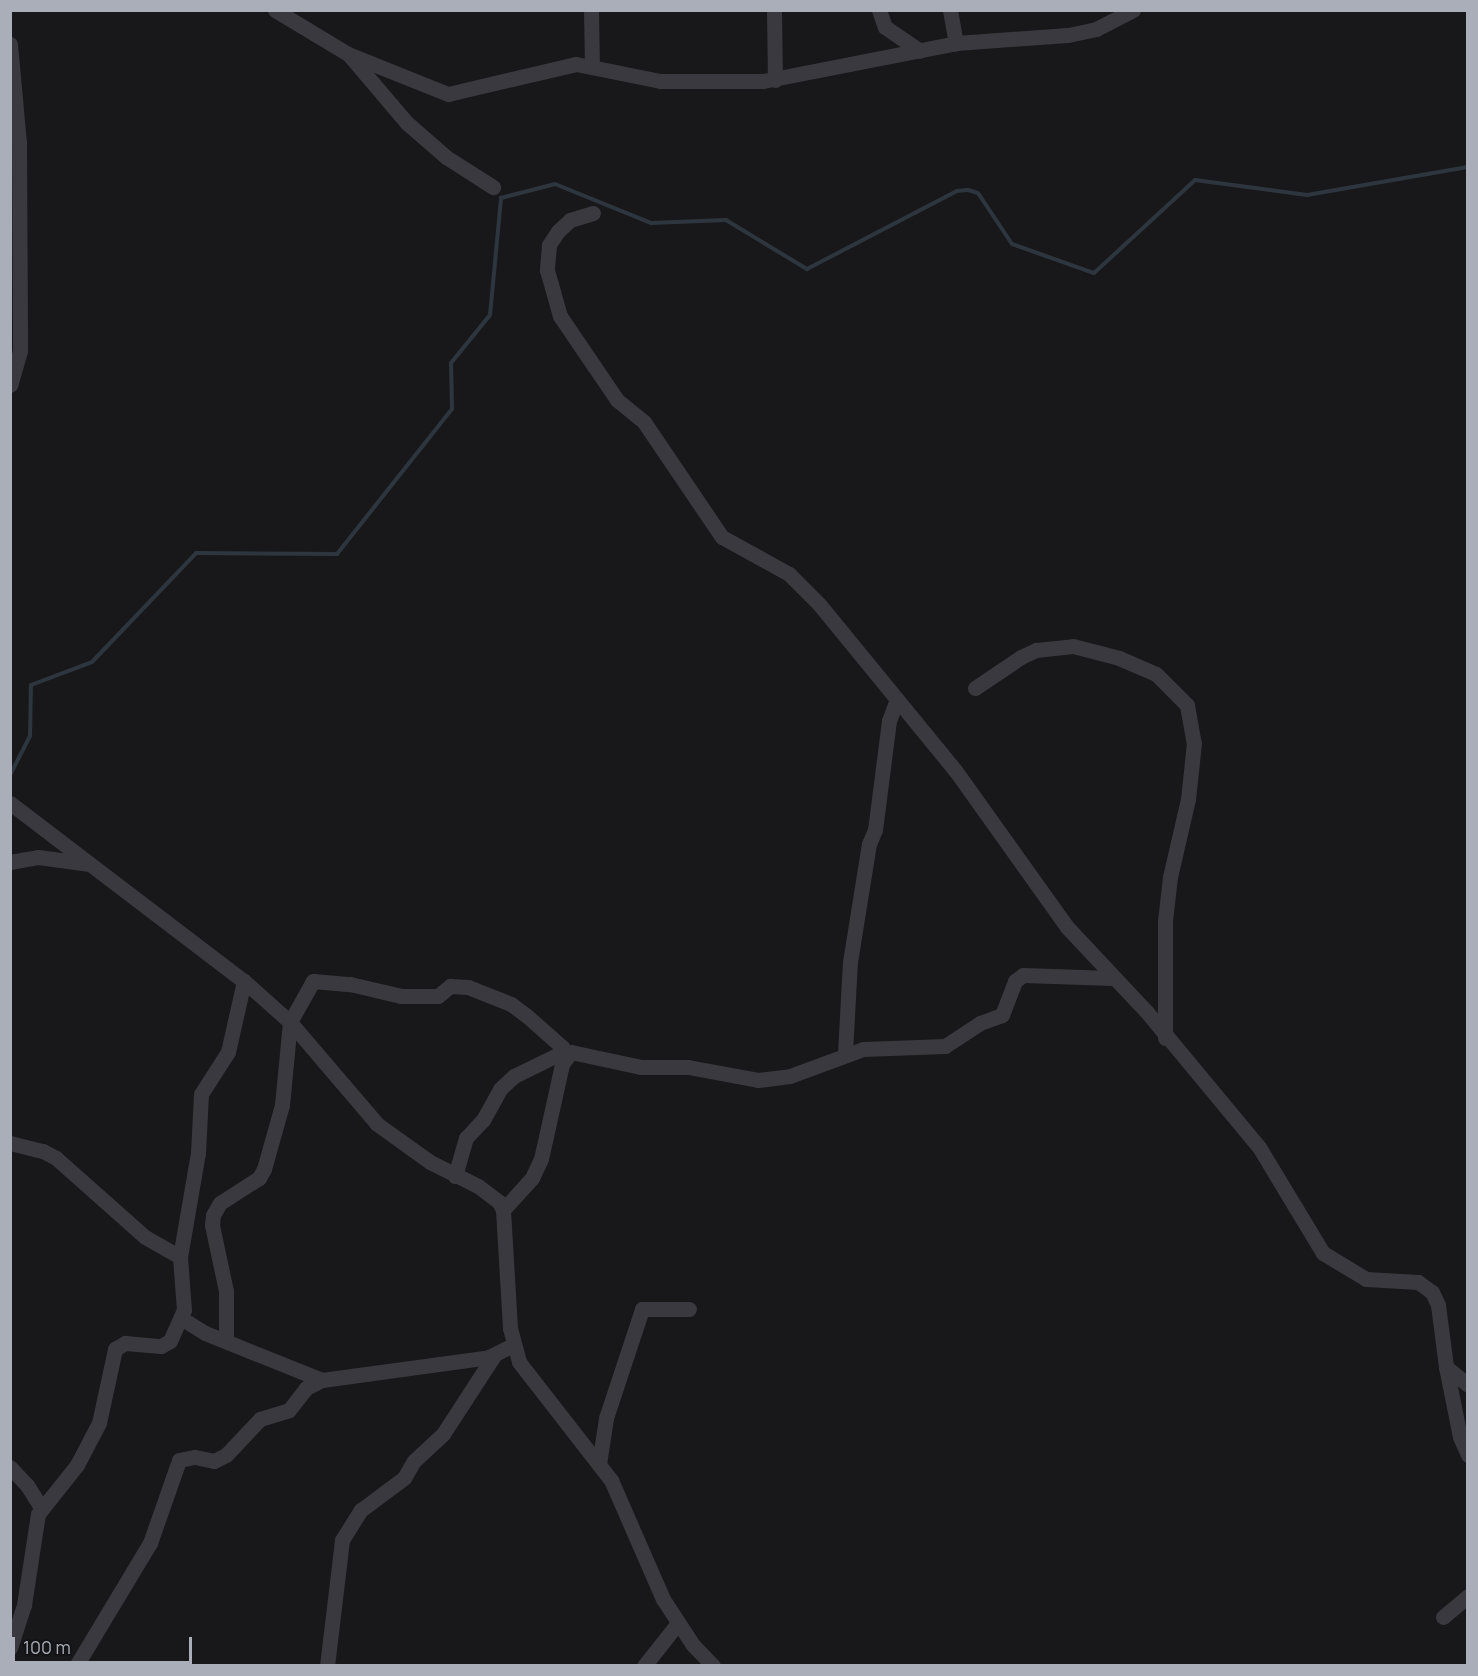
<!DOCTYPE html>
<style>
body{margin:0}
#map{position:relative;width:1478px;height:1676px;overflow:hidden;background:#18181a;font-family:Manrope,sans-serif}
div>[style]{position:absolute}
.stream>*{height:4px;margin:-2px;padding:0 2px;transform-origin:2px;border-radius:2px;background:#2d363e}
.minor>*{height:15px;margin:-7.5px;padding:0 7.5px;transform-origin:7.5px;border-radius:7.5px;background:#39393f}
span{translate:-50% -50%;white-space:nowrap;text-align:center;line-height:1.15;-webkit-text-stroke:6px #131315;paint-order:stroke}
.frame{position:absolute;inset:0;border:12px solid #aaaeb9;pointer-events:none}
.scale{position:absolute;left:12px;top:1637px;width:180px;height:27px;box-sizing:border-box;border:3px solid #aaaeb9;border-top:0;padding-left:8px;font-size:18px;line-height:21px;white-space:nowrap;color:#aaaeb9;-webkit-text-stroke:4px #131315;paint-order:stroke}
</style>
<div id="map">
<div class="stream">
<i style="left:10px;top:775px;width:44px;rotate:-62.9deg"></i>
<i style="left:30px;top:736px;width:51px;rotate:-88.9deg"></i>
<i style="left:31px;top:685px;width:65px;rotate:-20.7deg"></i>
<i style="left:92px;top:662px;width:151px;rotate:-46.3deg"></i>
<i style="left:196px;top:553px;width:141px;rotate:0.4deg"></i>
<i style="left:337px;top:554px;width:185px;rotate:-51.6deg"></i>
<i style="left:452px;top:409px;width:46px;rotate:-91.2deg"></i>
<i style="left:451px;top:363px;width:62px;rotate:-50.9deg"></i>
<i style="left:490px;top:315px;width:118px;rotate:-84.6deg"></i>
<i style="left:501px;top:198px;width:56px;rotate:-14.5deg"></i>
<i style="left:555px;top:184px;width:104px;rotate:22.1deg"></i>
<i style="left:651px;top:223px;width:75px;rotate:-2.3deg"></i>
<i style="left:726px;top:220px;width:95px;rotate:31.2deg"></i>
<i style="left:807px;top:269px;width:169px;rotate:-27.5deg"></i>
<i style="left:957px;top:191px;width:11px;rotate:-5deg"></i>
<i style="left:968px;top:190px;width:10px;rotate:17deg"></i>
<i style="left:978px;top:193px;width:61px;rotate:56.3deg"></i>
<i style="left:1012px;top:244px;width:87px;rotate:19.5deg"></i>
<i style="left:1094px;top:273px;width:137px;rotate:-42.6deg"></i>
<i style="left:1195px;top:180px;width:113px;rotate:7.6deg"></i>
<i style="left:1307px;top:195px;width:163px;rotate:-9.9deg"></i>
</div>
<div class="minor">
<i style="left:275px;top:10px;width:85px;rotate:31.1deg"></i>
<i style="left:348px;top:54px;width:108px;rotate:21.8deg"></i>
<i style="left:448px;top:94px;width:131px;rotate:-13.2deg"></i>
<i style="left:576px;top:64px;width:86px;rotate:11.4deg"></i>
<i style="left:660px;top:81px;width:103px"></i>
<i style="left:763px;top:81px;width:197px;rotate:-11.1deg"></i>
<i style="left:956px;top:43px;width:112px;rotate:-4.1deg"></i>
<i style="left:1068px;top:35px;width:29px;rotate:-12deg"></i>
<i style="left:1096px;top:29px;width:42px;rotate:-27.2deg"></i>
<i style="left:591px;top:10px;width:55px;rotate:89deg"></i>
<i style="left:774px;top:10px;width:70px;rotate:89.2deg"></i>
<i style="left:879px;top:10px;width:18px;rotate:71deg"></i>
<i style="left:885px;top:27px;width:42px;rotate:34.4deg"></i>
<i style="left:950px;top:10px;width:34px;rotate:80deg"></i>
<i style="left:10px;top:44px;width:98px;rotate:84.8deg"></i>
<i style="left:19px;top:142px;width:209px;rotate:89.7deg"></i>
<i style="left:20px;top:351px;width:35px;rotate:106deg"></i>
<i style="left:350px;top:56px;width:88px;rotate:49.6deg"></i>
<i style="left:407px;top:123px;width:52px;rotate:41.1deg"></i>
<i style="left:446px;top:157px;width:56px;rotate:32.6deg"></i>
<i style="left:593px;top:213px;width:24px;rotate:163deg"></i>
<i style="left:570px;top:220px;width:16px;rotate:137deg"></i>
<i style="left:558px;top:231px;width:17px;rotate:123deg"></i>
<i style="left:549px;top:245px;width:25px;rotate:95deg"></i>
<i style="left:547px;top:270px;width:48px;rotate:74.2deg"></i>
<i style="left:560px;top:316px;width:102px;rotate:55.8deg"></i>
<i style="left:617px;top:400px;width:35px;rotate:39deg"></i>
<i style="left:644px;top:422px;width:139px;rotate:55.9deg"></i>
<i style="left:722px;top:537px;width:77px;rotate:28.9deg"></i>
<i style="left:789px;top:574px;width:42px;rotate:45deg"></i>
<i style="left:819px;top:604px;width:215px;rotate:50.7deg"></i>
<i style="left:955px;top:770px;width:193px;rotate:54.5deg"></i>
<i style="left:1067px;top:927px;width:115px;rotate:46.8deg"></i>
<i style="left:1146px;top:1011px;width:177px;rotate:50.3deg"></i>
<i style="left:1259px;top:1147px;width:124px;rotate:58.9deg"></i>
<i style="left:1323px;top:1253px;width:50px;rotate:31.2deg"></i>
<i style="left:1366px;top:1279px;width:52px;rotate:3.3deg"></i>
<i style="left:1418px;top:1282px;width:17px;rotate:36deg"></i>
<i style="left:1432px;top:1292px;width:14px;rotate:65deg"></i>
<i style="left:1438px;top:1305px;width:63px;rotate:82.6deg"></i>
<i style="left:1446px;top:1367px;width:28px;rotate:39deg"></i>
<i style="left:975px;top:688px;width:55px;rotate:-34deg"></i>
<i style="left:1021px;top:657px;width:17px;rotate:-25deg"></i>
<i style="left:1036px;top:650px;width:37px;rotate:-6deg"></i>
<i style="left:1073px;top:646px;width:48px;rotate:14.6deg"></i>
<i style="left:1119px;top:658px;width:40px;rotate:23.4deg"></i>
<i style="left:1156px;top:674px;width:44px;rotate:45deg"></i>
<i style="left:1187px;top:705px;width:39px;rotate:80deg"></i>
<i style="left:1194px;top:743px;width:56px;rotate:96.1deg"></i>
<i style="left:1188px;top:799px;width:80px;rotate:103deg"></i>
<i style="left:1170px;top:877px;width:44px;rotate:96.5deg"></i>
<i style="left:1165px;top:921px;width:117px;rotate:90deg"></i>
<i style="left:10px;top:803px;width:294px;rotate:37.3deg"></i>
<i style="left:244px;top:981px;width:62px;rotate:41.7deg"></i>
<i style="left:290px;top:1022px;width:134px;rotate:49.5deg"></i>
<i style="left:377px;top:1124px;width:65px;rotate:35.6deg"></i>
<i style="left:430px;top:1162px;width:54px;rotate:26.6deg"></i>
<i style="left:478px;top:1186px;width:26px;rotate:37deg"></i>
<i style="left:499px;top:1202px;width:9px;rotate:63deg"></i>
<i style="left:503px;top:1210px;width:118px;rotate:86.6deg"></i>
<i style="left:510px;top:1328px;width:35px;rotate:75deg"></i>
<i style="left:519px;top:1362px;width:150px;rotate:52.1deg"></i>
<i style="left:611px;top:1480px;width:130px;rotate:66.4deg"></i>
<i style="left:663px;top:1599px;width:55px;rotate:56.9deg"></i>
<i style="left:693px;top:1645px;width:29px;rotate:46deg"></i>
<i style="left:10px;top:862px;width:28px;rotate:-10deg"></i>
<i style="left:38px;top:857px;width:52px;rotate:7.7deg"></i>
<i style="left:845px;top:1053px;width:91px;rotate:-86.9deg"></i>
<i style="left:850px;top:962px;width:120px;rotate:-80.9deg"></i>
<i style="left:869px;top:844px;width:15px;rotate:-67deg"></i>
<i style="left:875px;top:830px;width:110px;rotate:-82.7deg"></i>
<i style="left:889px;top:721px;width:23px;rotate:-70deg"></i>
<i style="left:10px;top:1143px;width:34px;rotate:14deg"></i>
<i style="left:43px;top:1151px;width:15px;rotate:28deg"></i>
<i style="left:56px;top:1158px;width:119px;rotate:41.6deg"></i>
<i style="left:145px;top:1237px;width:40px;rotate:29.7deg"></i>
<i style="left:455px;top:1176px;width:40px;rotate:-74deg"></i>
<i style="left:466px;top:1138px;width:25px;rotate:-47deg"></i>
<i style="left:483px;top:1120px;width:35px;rotate:-61deg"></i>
<i style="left:500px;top:1089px;width:19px;rotate:-43deg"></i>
<i style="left:514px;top:1076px;width:52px;rotate:-26.1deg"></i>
<i style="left:503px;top:1210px;width:43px;rotate:-47.8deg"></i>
<i style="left:532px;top:1178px;width:21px;rotate:-65deg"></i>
<i style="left:541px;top:1159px;width:97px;rotate:-77.5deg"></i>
<i style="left:562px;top:1064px;width:15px;rotate:-53deg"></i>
<i style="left:571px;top:1052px;width:72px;rotate:12.1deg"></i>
<i style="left:641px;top:1067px;width:47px"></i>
<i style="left:688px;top:1067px;width:71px;rotate:10.5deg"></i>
<i style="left:758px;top:1080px;width:32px;rotate:-7deg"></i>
<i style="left:790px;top:1076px;width:78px;rotate:-20.3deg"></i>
<i style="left:863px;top:1049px;width:82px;rotate:-2.1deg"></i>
<i style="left:945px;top:1046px;width:42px;rotate:-33.3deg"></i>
<i style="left:980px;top:1023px;width:23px;rotate:-20deg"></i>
<i style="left:1002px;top:1015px;width:36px;rotate:-69deg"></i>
<i style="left:1015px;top:981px;width:10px;rotate:-37deg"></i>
<i style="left:1023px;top:975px;width:89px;rotate:1.9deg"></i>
<i style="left:181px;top:1318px;width:28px;rotate:32deg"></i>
<i style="left:205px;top:1333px;width:126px;rotate:21.9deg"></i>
<i style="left:226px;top:1340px;width:49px;rotate:-90deg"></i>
<i style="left:226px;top:1291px;width:67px;rotate:-102deg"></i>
<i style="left:212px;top:1225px;width:10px;rotate:-84deg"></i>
<i style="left:213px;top:1215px;width:14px;rotate:-60deg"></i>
<i style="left:220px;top:1203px;width:46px;rotate:-32.7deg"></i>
<i style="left:259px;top:1178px;width:10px;rotate:-61deg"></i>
<i style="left:264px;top:1169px;width:66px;rotate:-74.3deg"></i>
<i style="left:282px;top:1105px;width:83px;rotate:-84.5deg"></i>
<i style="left:290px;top:1022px;width:47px;rotate:-60.7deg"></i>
<i style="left:313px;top:981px;width:37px;rotate:5deg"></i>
<i style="left:350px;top:984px;width:52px;rotate:13.2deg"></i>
<i style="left:401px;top:996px;width:37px"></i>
<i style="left:438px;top:996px;width:16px;rotate:-40deg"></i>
<i style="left:450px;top:986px;width:18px;rotate:3deg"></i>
<i style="left:468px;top:987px;width:46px;rotate:21.6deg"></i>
<i style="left:511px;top:1004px;width:20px;rotate:37deg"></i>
<i style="left:527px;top:1016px;width:47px;rotate:41.5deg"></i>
<i style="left:562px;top:1047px;width:17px;rotate:90deg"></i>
<i style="left:1446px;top:1367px;width:71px;rotate:78.7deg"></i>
<i style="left:1460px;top:1437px;width:20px;rotate:66deg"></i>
<i style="left:599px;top:1464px;width:47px;rotate:-81.3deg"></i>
<i style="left:606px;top:1418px;width:115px;rotate:-71.7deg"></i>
<i style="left:642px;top:1309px;width:47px"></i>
<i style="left:10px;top:1467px;width:25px;rotate:47deg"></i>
<i style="left:27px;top:1485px;width:28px;rotate:58deg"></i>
<i style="left:1443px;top:1617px;width:33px;rotate:-40deg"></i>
<i style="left:10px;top:1648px;width:45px;rotate:-72deg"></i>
<i style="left:24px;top:1605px;width:92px;rotate:-81.3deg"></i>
<i style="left:38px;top:1514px;width:63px;rotate:-51.5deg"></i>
<i style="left:77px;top:1465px;width:47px;rotate:-62.4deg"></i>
<i style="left:99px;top:1423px;width:76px;rotate:-77.8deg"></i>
<i style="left:115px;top:1349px;width:12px;rotate:-31deg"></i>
<i style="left:125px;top:1343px;width:36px;rotate:5deg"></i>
<i style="left:161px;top:1346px;width:10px;rotate:-29deg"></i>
<i style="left:170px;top:1341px;width:34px;rotate:-66deg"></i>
<i style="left:184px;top:1310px;width:53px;rotate:-94.3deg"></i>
<i style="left:180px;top:1257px;width:106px;rotate:-80.2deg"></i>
<i style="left:198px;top:1153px;width:59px;rotate:-87.1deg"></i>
<i style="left:201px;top:1094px;width:50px;rotate:-57.3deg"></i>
<i style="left:228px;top:1052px;width:73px;rotate:-77.3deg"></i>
<i style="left:76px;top:1666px;width:144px;rotate:-59deg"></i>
<i style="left:150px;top:1543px;width:88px;rotate:-70.7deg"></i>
<i style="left:179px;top:1460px;width:16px;rotate:-11deg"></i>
<i style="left:195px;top:1457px;width:19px;rotate:12deg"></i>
<i style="left:214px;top:1461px;width:13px;rotate:-27deg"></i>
<i style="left:226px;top:1455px;width:50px;rotate:-46.6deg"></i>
<i style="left:260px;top:1419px;width:30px;rotate:-17deg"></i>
<i style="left:289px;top:1410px;width:28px;rotate:-52deg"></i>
<i style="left:306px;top:1388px;width:18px;rotate:-27deg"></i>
<i style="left:322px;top:1380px;width:169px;rotate:-7.8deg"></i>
<i style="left:489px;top:1357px;width:27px;rotate:-27deg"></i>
<i style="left:327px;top:1666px;width:127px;rotate:-83.2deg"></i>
<i style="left:342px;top:1540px;width:36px;rotate:-58deg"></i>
<i style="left:361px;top:1510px;width:54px;rotate:-36.7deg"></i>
<i style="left:404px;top:1478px;width:20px;rotate:-60deg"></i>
<i style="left:414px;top:1461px;width:40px;rotate:-43deg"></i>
<i style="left:443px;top:1434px;width:95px;rotate:-57deg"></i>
<i style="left:644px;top:1666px;width:55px;rotate:-51.7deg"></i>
</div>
<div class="frame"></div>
<div class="scale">100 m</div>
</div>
